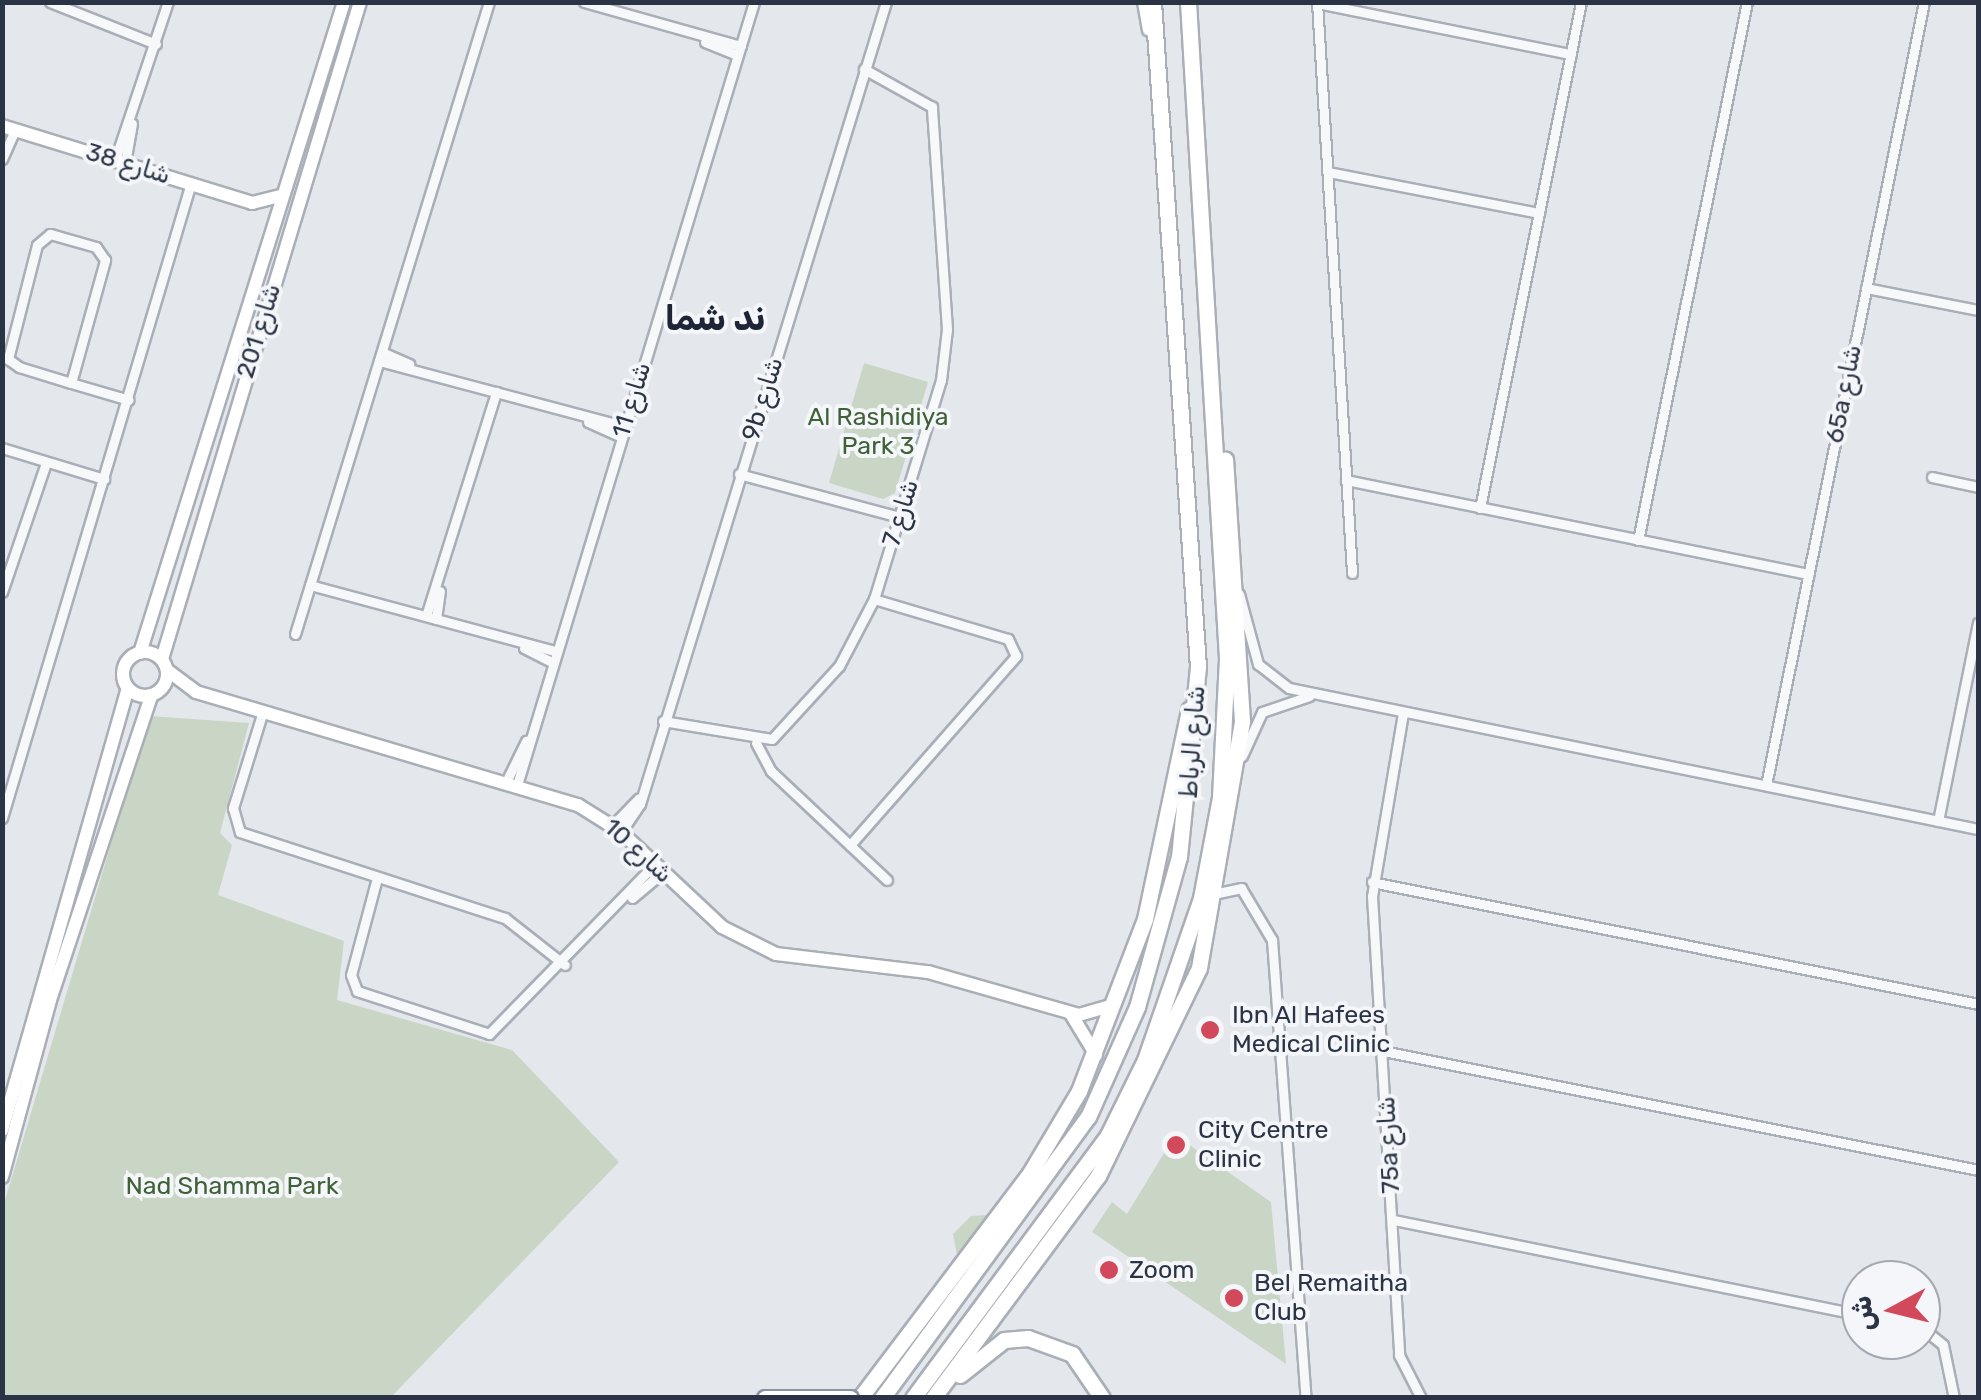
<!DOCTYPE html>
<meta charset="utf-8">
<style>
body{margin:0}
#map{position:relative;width:1981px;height:1400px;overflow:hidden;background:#e4e7ec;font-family:Rubik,"Noto Naskh Arabic",sans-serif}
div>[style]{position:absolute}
.green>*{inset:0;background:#c9d6c5}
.roads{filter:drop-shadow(2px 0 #a9aeb7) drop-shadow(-2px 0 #a9aeb7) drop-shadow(0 2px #a9aeb7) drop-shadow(0 -2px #a9aeb7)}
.street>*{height:9px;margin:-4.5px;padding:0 4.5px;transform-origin:4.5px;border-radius:4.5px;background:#f7f8fa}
.secondary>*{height:12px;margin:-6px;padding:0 6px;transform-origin:6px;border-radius:6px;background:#fff}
.secondary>.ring{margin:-6px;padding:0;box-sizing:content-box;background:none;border:12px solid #fff;border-radius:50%}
.highway>*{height:15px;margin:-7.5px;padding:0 7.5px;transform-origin:7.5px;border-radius:7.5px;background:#fff}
.bridges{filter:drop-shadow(2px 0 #8b94a3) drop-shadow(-2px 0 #8b94a3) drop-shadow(0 2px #8b94a3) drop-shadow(0 -2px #8b94a3)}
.highway-bridge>*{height:15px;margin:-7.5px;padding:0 7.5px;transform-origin:7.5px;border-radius:7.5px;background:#fff}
.dots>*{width:28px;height:28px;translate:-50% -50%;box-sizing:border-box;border:5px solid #f4f6f9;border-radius:50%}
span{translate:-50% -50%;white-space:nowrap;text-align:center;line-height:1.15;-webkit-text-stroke:8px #f4f6f9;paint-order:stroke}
.street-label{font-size:25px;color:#2b3445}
.park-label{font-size:25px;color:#3f6138}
.poi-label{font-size:25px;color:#2b3445}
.left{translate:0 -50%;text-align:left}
.district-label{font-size:35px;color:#1d2536;font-weight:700}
.frame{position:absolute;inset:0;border:5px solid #2b3445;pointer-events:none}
.north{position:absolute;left:1841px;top:1260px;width:100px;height:100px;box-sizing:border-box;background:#f4f6f9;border:2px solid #a4a8b1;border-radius:50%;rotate:263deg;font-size:28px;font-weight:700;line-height:40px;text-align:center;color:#2b3445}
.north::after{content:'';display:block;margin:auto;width:35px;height:45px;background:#d1495b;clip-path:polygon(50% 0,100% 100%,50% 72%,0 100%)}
</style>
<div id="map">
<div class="green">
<i style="clip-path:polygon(864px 363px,928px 382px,895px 493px,883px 499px,829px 483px)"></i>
<i style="clip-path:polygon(149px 716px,249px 723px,220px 833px,232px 845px,218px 895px,344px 941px,337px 1000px,512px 1050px,619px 1162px,391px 1397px,3px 1398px,3px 1207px)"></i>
<i style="clip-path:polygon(1175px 1135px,1271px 1202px,1286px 1364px,1092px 1232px,1112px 1202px,1127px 1214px)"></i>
<i style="clip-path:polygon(988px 1215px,957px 1255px,953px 1234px,971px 1216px)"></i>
</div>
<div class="roads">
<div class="street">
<i style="left:50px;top:2px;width:114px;rotate:21.6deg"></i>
<i style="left:584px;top:2px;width:163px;rotate:15.7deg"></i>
<i style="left:1317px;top:2px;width:572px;rotate:86.49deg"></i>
<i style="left:1317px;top:3px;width:259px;rotate:11.4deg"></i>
<i style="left:705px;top:42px;width:35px;rotate:22deg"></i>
<i style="left:2px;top:159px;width:32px;rotate:-66deg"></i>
<i style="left:115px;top:160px;width:167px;rotate:-71.5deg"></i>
<i style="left:125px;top:163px;width:40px;rotate:-80deg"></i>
<i style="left:1328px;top:172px;width:215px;rotate:11deg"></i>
<i style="left:1866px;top:288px;width:114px;rotate:11.1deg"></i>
<i style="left:382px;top:352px;width:30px;rotate:24deg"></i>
<i style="left:379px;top:361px;width:253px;rotate:14.9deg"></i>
<i style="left:71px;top:383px;width:128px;rotate:-74.5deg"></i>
<i style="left:105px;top:260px;width:16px;rotate:-125deg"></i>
<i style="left:96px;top:247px;width:48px;rotate:-164.2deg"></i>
<i style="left:50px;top:234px;width:17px;rotate:140deg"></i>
<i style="left:37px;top:245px;width:118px;rotate:104.3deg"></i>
<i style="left:8px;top:359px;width:14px;rotate:36deg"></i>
<i style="left:19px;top:367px;width:54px;rotate:17.1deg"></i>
<i style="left:71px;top:383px;width:60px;rotate:16.3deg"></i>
<i style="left:588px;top:422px;width:36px;rotate:24deg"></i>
<i style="left:2px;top:448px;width:107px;rotate:16.9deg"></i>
<i style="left:739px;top:474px;width:166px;rotate:15deg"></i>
<i style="left:1932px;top:477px;width:47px;rotate:12.3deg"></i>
<i style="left:1346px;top:480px;width:472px;rotate:11.5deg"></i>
<i style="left:1480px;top:508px;width:516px;rotate:-78.71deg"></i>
<i style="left:1638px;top:540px;width:549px;rotate:-78.55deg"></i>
<i style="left:310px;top:585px;width:254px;rotate:15.1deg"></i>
<i style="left:2px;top:592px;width:136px;rotate:-71.2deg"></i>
<i style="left:1239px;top:594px;width:73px;rotate:74.8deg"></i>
<i style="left:1258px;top:664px;width:39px;rotate:38deg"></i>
<i style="left:1289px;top:688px;width:703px;rotate:11.57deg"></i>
<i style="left:426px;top:616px;width:235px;rotate:-72.6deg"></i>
<i style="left:436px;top:619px;width:28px;rotate:-82deg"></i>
<i style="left:295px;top:634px;width:661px;rotate:-72.94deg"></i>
<i style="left:524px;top:648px;width:31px;rotate:27deg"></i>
<i style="left:263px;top:711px;width:102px;rotate:107.2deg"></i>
<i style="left:233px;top:808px;width:25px;rotate:74deg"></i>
<i style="left:240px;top:832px;width:279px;rotate:18deg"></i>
<i style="left:505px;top:918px;width:76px;rotate:38.1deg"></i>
<i style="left:1403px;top:713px;width:186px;rotate:99.6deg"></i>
<i style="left:1372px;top:896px;width:460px;rotate:86.6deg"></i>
<i style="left:1399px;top:1355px;width:48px;rotate:62.9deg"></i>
<i style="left:663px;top:721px;width:110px;rotate:9.4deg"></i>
<i style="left:772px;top:739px;width:99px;rotate:-47.5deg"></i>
<i style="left:839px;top:666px;width:76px;rotate:-62.4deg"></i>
<i style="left:874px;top:599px;width:229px;rotate:-73deg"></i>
<i style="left:941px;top:380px;width:51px;rotate:-83.3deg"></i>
<i style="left:947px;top:329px;width:223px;rotate:-93.9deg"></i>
<i style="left:932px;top:107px;width:78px;rotate:-150.8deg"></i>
<i style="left:756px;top:743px;width:32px;rotate:62deg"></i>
<i style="left:771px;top:771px;width:159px;rotate:43.2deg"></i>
<i style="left:1242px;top:756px;width:48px;rotate:-65.6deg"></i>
<i style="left:1262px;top:712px;width:50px;rotate:-18.8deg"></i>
<i style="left:506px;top:782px;width:46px;rotate:-64deg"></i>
<i style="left:517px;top:785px;width:818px;rotate:-73.16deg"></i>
<i style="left:1766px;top:785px;width:799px;rotate:-78.59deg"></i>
<i style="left:2px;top:818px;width:663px;rotate:-73.43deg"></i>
<i style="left:1938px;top:821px;width:202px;rotate:-78.6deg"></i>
<i style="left:613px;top:825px;width:37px;rotate:-46deg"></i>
<i style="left:621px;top:832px;width:34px;rotate:-56deg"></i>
<i style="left:640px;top:804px;width:839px;rotate:-72.95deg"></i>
<i style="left:850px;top:845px;width:252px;rotate:-48.7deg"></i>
<i style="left:1016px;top:656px;width:19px;rotate:-115deg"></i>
<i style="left:1008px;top:639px;width:140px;rotate:-163.4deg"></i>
<i style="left:377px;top:878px;width:100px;rotate:105deg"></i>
<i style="left:351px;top:975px;width:17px;rotate:69deg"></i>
<i style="left:357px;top:991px;width:139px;rotate:18deg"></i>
<i style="left:489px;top:1034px;width:238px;rotate:-45.7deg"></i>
<i style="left:1372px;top:882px;width:618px;rotate:11.38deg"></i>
<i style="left:1218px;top:893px;width:24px;rotate:-12deg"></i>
<i style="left:1241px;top:888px;width:61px;rotate:59.2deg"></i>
<i style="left:1272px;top:940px;width:459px;rotate:85.8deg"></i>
<i style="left:632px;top:898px;width:40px;rotate:-40deg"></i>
<i style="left:1383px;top:1051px;width:607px;rotate:11.31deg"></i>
<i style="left:1394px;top:1220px;width:477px;rotate:11.5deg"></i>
<i style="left:1921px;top:1327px;width:28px;rotate:39deg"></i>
<i style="left:1943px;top:1345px;width:54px;rotate:78.3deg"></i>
</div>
<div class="secondary">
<i style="left:1144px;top:2px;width:28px;rotate:80deg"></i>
<i style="left:2px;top:126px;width:262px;rotate:17.1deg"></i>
<i style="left:252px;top:203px;width:32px;rotate:-14deg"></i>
<i class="ring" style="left:123px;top:652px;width:32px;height:32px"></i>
<i style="left:140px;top:653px;width:682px;rotate:-72.6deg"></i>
<i style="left:162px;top:659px;width:686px;rotate:-73.23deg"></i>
<i style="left:167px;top:670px;width:36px;rotate:37deg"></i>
<i style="left:196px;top:692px;width:398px;rotate:16.5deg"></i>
<i style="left:578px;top:805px;width:51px;rotate:32.1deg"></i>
<i style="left:621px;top:832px;width:139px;rotate:43.2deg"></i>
<i style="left:722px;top:927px;width:60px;rotate:26.6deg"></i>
<i style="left:776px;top:954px;width:153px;rotate:6.8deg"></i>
<i style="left:928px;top:972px;width:157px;rotate:15.9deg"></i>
<i style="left:1079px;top:1015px;width:36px;rotate:-16deg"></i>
<i style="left:1071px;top:1014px;width:48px;rotate:58.6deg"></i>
<i style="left:2px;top:1130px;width:459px;rotate:-74.1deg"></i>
<i style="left:2px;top:1177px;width:183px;rotate:-74.8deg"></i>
<i style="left:50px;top:1000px;width:320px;rotate:-71.6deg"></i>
</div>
<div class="highway">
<i style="left:960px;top:1375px;width:56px;rotate:-38.5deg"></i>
<i style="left:1004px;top:1340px;width:24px;rotate:-5deg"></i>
<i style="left:1028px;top:1338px;width:47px;rotate:20deg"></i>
<i style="left:1072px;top:1354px;width:53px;rotate:55.7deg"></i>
<i style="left:860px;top:1398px;width:282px;rotate:-52.9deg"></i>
<i style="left:1030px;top:1173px;width:96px;rotate:-59.1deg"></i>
<i style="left:1079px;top:1091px;width:184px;rotate:-69deg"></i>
<i style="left:1145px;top:919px;width:214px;rotate:-78.1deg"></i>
<i style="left:882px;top:1398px;width:348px;rotate:-53.8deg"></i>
<i style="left:1088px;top:1117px;width:120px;rotate:-66deg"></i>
<i style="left:1137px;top:1007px;width:156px;rotate:-74.4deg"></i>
<i style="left:1179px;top:857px;width:191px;rotate:-84.3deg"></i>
<i style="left:1198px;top:667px;width:667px;rotate:-93.87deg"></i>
<i style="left:913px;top:1398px;width:327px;rotate:-53.4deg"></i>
<i style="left:1108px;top:1135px;width:84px;rotate:-63.7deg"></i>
<i style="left:1145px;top:1060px;width:171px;rotate:-70.9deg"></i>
<i style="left:1201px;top:898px;width:103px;rotate:-79.3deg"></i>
<i style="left:1220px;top:797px;width:139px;rotate:-87.1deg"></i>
<i style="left:1227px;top:658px;width:657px;rotate:-93.4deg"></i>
<i style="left:933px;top:1398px;width:277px;rotate:-53.4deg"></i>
<i style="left:1098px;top:1176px;width:231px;rotate:-64.1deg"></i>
<i style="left:1199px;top:968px;width:251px;rotate:-80.1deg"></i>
<i style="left:1242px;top:721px;width:262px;rotate:-93.7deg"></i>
</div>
</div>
<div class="bridges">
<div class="highway-bridge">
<i style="left:765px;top:1398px;width:85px"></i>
</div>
</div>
<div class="dots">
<i style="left:1210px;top:1030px;background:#d1495b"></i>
<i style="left:1176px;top:1145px;background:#d1495b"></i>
<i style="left:1109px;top:1270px;background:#d1495b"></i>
<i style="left:1234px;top:1298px;background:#d1495b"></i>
</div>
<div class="street-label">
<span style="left:128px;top:164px;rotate:17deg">شارع 38</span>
<span style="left:259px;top:331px;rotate:-73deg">شارع 201</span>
<span style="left:1844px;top:394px;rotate:-79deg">65a شارع</span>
<span style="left:763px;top:399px;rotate:-73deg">9b شارع</span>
<span style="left:632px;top:400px;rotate:-73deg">شارع 11</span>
<span style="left:901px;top:513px;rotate:-73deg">شارع 7</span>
<span style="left:1193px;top:742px;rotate:-86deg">شارع الرباط</span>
<span style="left:638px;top:851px;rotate:42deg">شارع 10</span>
<span style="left:1389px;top:1145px;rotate:-93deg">75a شارع</span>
</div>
<div class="park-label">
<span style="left:878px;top:432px">Al Rashidiya<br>Park 3</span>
<span style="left:232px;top:1186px">Nad Shamma Park</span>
</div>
<div class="poi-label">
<span class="left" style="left:1232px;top:1030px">Ibn Al Hafees<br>Medical Clinic</span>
<span class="left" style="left:1198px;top:1145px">City Centre<br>Clinic</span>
<span class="left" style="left:1129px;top:1270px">Zoom</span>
<span class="left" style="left:1254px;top:1298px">Bel Remaitha<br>Club</span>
</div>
<div class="district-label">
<span style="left:715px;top:318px">ند شما</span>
</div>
<div class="frame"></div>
<div class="north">ش</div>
</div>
